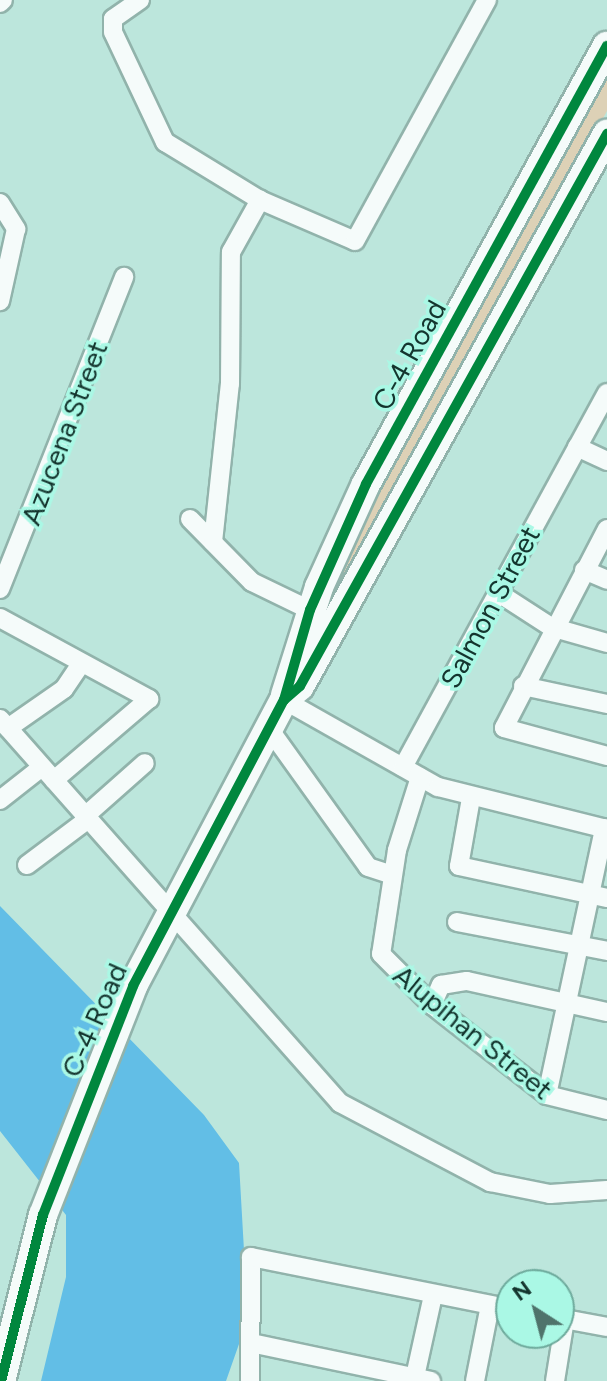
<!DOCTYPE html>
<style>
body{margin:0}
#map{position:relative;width:607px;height:1381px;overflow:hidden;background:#bce6dc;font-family:Figtree,sans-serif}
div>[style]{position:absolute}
.green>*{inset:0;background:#ddd1b6}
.water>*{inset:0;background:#62bee6}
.roads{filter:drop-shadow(2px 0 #91b3ab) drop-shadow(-2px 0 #91b3ab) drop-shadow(0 2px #91b3ab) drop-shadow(0 -2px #91b3ab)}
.minor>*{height:18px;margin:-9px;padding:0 9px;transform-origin:9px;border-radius:9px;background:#f5fbfa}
.highway>*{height:28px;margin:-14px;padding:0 14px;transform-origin:14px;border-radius:14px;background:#f5fbfa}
.cycleway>*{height:10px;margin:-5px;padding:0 5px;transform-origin:5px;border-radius:5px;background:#00873e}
span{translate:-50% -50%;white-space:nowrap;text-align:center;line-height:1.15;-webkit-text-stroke:7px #aaf8e5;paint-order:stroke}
.street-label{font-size:28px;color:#14352e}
.north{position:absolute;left:495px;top:1269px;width:80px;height:80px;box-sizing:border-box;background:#aaf8e5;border:2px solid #6eaa9c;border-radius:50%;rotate:324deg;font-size:22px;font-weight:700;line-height:32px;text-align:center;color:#14352e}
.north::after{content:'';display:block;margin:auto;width:28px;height:36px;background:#4f736b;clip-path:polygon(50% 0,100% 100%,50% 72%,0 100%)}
</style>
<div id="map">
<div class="green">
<i style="clip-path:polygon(607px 68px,607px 111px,295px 684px,370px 494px)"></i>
</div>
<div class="water">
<i style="clip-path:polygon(0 906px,204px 1115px,239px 1163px,245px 1268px,239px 1344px,226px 1381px,41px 1381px,66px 1277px,66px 1215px,0 1131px)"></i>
</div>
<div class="roads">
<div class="minor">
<i style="left:140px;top:0;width:33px;rotate:145deg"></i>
<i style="left:113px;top:19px;width:13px;rotate:90deg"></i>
<i style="left:113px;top:32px;width:122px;rotate:64.7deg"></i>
<i style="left:165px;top:142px;width:111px;rotate:31.4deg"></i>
<i style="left:260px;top:200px;width:103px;rotate:23.3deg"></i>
<i style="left:355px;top:241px;width:275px;rotate:-61.3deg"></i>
<i style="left:0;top:3px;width:4px;rotate:-45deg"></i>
<i style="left:0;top:203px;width:31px;rotate:58deg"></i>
<i style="left:16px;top:229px;width:74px;rotate:102.5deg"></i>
<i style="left:577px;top:447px;width:33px;rotate:25deg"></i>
<i style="left:190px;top:519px;width:88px;rotate:45.5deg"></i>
<i style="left:252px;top:582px;width:64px;rotate:25.8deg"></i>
<i style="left:607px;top:529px;width:224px;rotate:117.4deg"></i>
<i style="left:504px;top:728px;width:107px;rotate:15.2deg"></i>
<i style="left:213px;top:542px;width:159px;rotate:-83.9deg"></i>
<i style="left:230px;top:384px;width:132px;rotate:-89.6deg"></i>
<i style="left:231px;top:252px;width:60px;rotate:-60.9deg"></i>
<i style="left:584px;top:570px;width:25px;rotate:23deg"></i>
<i style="left:0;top:589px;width:336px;rotate:-68.3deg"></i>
<i style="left:497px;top:592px;width:64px;rotate:32.9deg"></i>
<i style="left:551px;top:627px;width:58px;rotate:15.9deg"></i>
<i style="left:0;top:618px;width:170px;rotate:28.5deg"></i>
<i style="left:149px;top:699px;width:125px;rotate:139.5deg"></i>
<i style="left:523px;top:686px;width:86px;rotate:12.1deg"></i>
<i style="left:284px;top:700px;width:177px;rotate:29.5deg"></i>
<i style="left:438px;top:787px;width:174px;rotate:14deg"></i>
<i style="left:0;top:719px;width:513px;rotate:48.48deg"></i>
<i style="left:340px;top:1103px;width:170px;rotate:27.8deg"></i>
<i style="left:490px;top:1182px;width:61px;rotate:11.3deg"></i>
<i style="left:550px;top:1194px;width:57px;rotate:-4deg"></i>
<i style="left:8px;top:728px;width:68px;rotate:-34.9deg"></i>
<i style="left:64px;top:689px;width:30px;rotate:-56deg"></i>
<i style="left:270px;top:730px;width:168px;rotate:54.4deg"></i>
<i style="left:368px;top:867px;width:25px;rotate:18deg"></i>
<i style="left:403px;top:767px;width:426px;rotate:-61.4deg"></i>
<i style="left:420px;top:777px;width:77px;rotate:107.5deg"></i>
<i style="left:397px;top:850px;width:105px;rotate:98.7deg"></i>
<i style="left:381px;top:954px;width:72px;rotate:45deg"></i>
<i style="left:432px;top:1005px;width:146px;rotate:38deg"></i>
<i style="left:547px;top:1095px;width:62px;rotate:14deg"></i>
<i style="left:471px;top:798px;width:69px;rotate:100deg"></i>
<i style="left:459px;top:866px;width:151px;rotate:12.2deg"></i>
<i style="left:0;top:800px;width:53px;rotate:-38.2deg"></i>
<i style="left:84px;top:817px;width:81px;rotate:-41.5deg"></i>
<i style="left:27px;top:865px;width:75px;rotate:-36.9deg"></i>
<i style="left:457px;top:922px;width:153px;rotate:10.9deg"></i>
<i style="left:432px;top:1005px;width:22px;rotate:-66deg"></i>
<i style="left:441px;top:985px;width:26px;rotate:-9deg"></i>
<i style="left:467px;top:981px;width:143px;rotate:12.5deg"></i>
<i style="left:547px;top:1095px;width:273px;rotate:-77.9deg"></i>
<i style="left:559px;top:1318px;width:49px;rotate:10.6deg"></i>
<i style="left:251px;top:1343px;width:184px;rotate:11.9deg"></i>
<i style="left:250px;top:1381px;width:124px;rotate:-89.5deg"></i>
<i style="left:251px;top:1257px;width:265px;rotate:11.3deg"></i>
<i style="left:414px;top:1381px;width:88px;rotate:-77.5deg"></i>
<i style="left:475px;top:1381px;width:77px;rotate:-78.8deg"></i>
<i style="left:555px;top:1381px;width:63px;rotate:-80.8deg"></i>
</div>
<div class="highway">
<i style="left:285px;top:695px;width:113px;rotate:-72.5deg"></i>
<i style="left:319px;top:587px;width:113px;rotate:-65.5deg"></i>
<i style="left:366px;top:484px;width:500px;rotate:-61.2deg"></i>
<i style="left:1px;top:1381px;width:171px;rotate:-75.8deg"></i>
<i style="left:43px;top:1215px;width:246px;rotate:-68.5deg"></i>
<i style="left:133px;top:986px;width:323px;rotate:-62.2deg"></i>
<i style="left:284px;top:700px;width:21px;rotate:-41deg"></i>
<i style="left:300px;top:686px;width:632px;rotate:-60.92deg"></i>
</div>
</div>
<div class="cycleway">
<i style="left:284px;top:700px;width:94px;rotate:-73.9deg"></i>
<i style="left:310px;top:610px;width:138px;rotate:-66deg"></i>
<i style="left:366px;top:484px;width:500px;rotate:-61.2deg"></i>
<i style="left:1px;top:1381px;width:171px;rotate:-75.8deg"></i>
<i style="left:43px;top:1215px;width:246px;rotate:-68.5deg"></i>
<i style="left:133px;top:986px;width:323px;rotate:-62.2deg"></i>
<i style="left:284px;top:700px;width:21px;rotate:-41deg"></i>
<i style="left:300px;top:686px;width:632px;rotate:-60.92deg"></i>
</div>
<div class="street-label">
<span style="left:409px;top:355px;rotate:-61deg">C-4 Road</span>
<span style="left:64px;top:433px;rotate:-69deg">Azucena Street</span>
<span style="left:490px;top:607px;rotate:-62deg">Salmon Street</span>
<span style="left:94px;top:1020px;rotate:-66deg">C-4 Road</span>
<span style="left:473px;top:1032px;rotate:39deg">Alupihan Street</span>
</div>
<div class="north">N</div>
</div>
